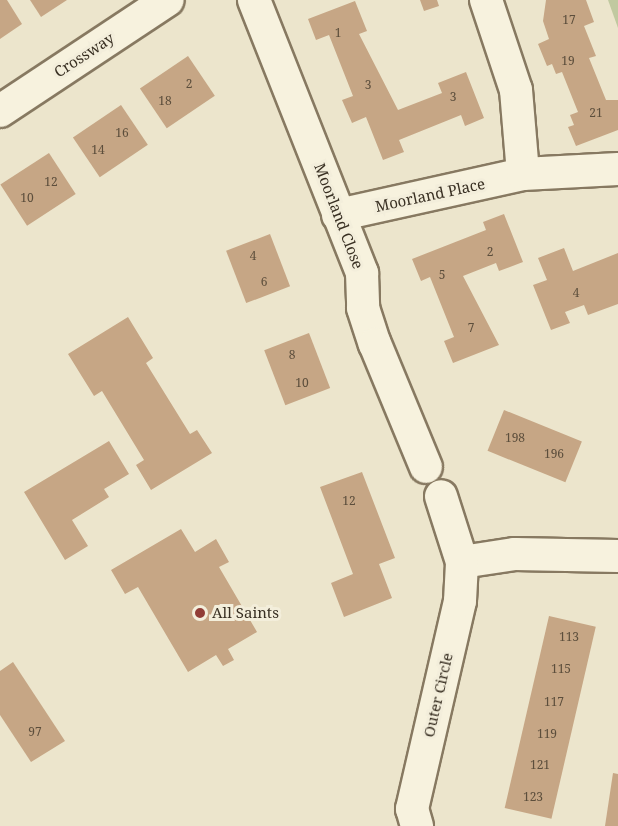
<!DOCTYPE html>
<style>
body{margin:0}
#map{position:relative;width:618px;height:826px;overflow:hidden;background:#ece5cc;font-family:"Noto Serif",serif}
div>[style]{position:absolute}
.green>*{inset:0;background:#c1c9a0}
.building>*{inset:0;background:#c6a685;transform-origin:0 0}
.roads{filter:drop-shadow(2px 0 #877961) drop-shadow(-2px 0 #877961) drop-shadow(0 2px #877961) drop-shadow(0 -2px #877961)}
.minor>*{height:32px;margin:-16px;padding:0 16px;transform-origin:16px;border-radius:16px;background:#f7f2de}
.dots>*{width:16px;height:16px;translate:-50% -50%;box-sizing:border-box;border:3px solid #f3eedb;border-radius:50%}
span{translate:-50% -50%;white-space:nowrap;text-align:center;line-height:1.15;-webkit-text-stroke:6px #f3eedb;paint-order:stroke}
.number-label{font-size:12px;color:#5c4e3c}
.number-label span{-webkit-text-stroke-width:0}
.street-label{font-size:15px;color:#393023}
.poi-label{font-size:15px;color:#393023}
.left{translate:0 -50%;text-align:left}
</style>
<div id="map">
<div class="green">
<i style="clip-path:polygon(608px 0,618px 0,618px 28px)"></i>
</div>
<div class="building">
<i style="clip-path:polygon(0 0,7px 0,22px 24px,0 39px)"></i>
<i style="clip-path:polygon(30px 0,67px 0,41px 17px)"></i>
<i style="clip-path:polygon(420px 0,437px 0,439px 6px,424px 11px)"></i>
<i style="clip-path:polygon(546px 0,586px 0,594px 22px,584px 26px,596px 56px,589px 58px,606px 100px,618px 100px,618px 130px,576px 146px,568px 127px,574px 125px,570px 115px,578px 112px,562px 72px,556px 74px,552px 64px,547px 66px,538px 44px,549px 39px,543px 21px)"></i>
<i style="clip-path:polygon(355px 1px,367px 31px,359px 34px,398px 110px,442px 93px,438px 83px,466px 72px,484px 118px,465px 126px,461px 115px,399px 140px,404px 152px,383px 160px,366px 117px,352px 123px,342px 100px,353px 96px,329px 35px,316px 40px,308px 19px)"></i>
<i style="left:188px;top:56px;width:48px;height:58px;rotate:56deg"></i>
<i style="left:121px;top:105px;width:48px;height:58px;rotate:56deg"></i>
<i style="left:49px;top:153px;width:49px;height:58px;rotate:57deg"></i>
<i style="clip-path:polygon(504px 214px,523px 262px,499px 271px,496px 263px,463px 276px,499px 345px,453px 363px,444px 341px,454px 337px,430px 277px,421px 281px,412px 259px,486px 230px,483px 222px)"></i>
<i style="left:270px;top:234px;width:56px;height:47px;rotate:69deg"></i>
<i style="clip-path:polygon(564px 248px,573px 271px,618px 253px,618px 304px,588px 315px,584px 305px,565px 312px,570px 323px,551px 330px,533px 285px,547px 280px,538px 258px)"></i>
<i style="clip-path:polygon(128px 317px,153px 358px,146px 363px,190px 434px,197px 430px,212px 453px,151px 490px,136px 465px,144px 460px,102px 391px,94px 396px,68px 354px)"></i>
<i style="left:309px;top:333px;width:59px;height:48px;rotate:69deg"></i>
<i style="left:504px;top:410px;width:84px;height:44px;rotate:22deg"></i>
<i style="clip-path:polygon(109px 441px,129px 474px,104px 489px,109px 497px,72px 520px,88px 546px,65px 560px,24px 492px)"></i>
<i style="clip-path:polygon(362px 472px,395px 558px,379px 564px,392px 598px,344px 617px,331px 583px,353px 574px,320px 487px)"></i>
<i style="clip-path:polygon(181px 529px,195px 552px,216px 539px,229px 562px,219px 567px,257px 632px,228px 649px,234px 660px,223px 666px,216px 655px,188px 672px,138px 587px,125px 594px,111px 570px)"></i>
<i style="left:549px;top:616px;width:48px;height:197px;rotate:13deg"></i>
<i style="clip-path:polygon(13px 662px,65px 741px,31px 762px,0 715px,0 671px)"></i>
<i style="clip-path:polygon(613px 773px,618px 774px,618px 826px,605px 826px)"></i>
</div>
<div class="roads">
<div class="minor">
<i style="left:254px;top:0;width:294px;rotate:68.4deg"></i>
<i style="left:362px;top:273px;width:35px;rotate:88deg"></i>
<i style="left:363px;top:308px;width:38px;rotate:72deg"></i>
<i style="left:375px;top:344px;width:133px;rotate:67.5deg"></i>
<i style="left:486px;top:0;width:95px;rotate:71.6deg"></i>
<i style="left:516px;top:90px;width:84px;rotate:85.2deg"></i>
<i style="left:0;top:111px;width:201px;rotate:-33.5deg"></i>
<i style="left:338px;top:215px;width:189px;rotate:-12.5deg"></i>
<i style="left:523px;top:174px;width:95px;rotate:-3deg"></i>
<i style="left:462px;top:562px;width:54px;rotate:-8.6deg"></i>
<i style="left:515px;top:554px;width:103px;rotate:1.1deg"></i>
<i style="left:417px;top:826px;width:18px;rotate:-106deg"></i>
<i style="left:412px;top:809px;width:213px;rotate:-77deg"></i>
<i style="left:460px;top:601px;width:39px;rotate:-87deg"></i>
<i style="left:462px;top:562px;width:69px;rotate:-107.7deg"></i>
</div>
</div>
<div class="dots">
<i style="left:200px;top:613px;background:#913d36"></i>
</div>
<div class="number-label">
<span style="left:569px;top:20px">17</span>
<span style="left:338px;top:33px">1</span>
<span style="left:568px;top:61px">19</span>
<span style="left:189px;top:84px">2</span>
<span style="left:368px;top:85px">3</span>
<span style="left:453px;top:97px">3</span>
<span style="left:165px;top:101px">18</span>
<span style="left:596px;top:113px">21</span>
<span style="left:122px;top:133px">16</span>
<span style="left:98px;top:150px">14</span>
<span style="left:51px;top:182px">12</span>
<span style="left:27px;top:198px">10</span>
<span style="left:490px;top:252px">2</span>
<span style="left:253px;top:256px">4</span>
<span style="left:442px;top:275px">5</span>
<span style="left:264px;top:282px">6</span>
<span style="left:576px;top:293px">4</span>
<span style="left:471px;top:328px">7</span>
<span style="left:292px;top:355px">8</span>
<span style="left:302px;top:383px">10</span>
<span style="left:515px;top:438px">198</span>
<span style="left:554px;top:454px">196</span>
<span style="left:349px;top:501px">12</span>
<span style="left:569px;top:637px">113</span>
<span style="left:561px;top:669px">115</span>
<span style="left:554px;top:702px">117</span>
<span style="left:35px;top:732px">97</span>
<span style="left:547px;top:734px">119</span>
<span style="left:540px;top:765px">121</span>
<span style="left:533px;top:797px">123</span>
</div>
<div class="street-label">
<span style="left:84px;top:55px;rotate:-33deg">Crossway</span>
<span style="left:430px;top:195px;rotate:-12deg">Moorland Place</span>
<span style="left:339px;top:216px;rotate:69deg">Moorland Close</span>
<span style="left:438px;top:695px;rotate:-77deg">Outer Circle</span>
</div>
<div class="poi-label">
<span class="left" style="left:212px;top:613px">All Saints</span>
</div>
</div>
